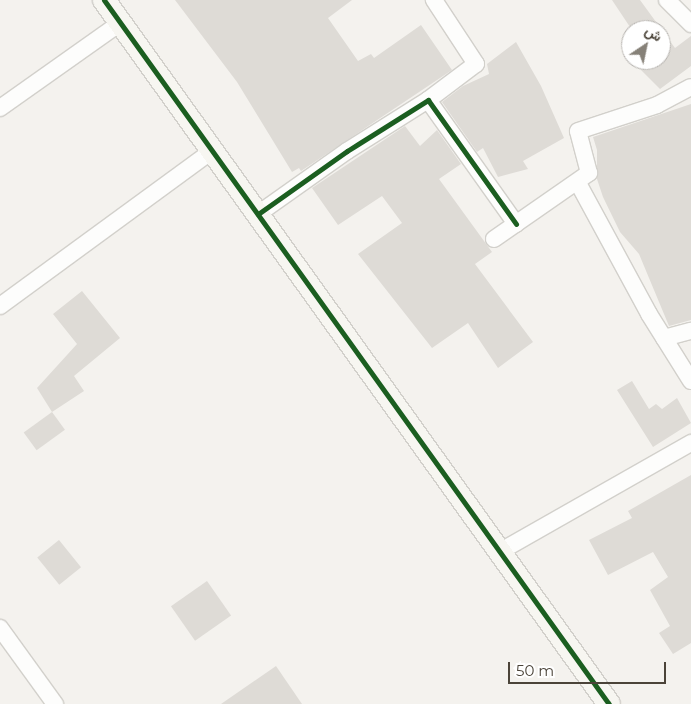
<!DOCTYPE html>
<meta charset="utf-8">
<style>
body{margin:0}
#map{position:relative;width:691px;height:704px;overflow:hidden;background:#f4f2ee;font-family:Montserrat,Vazirmatn,sans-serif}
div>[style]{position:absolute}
.building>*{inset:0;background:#dedbd6;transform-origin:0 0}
.roads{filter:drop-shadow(1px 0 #d2d0cb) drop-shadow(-1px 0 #d2d0cb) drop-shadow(0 1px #d2d0cb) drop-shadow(0 -1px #d2d0cb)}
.street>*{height:16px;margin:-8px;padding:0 8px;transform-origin:8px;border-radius:8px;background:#fdfdfc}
.secondary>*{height:22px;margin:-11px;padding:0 11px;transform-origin:11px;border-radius:11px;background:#f7f6f1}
.cycleway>*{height:5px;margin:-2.5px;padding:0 2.5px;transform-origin:2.5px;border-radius:2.5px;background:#1b5e20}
span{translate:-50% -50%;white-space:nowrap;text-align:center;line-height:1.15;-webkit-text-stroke:4.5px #fff;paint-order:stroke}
.north{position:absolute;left:621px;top:20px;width:50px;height:50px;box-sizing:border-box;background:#fff;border:1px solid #b7b4b0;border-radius:50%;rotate:34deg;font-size:14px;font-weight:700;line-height:20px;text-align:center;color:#4b4439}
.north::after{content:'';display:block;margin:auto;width:18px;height:22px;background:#868178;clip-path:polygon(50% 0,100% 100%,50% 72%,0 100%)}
.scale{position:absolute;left:508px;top:662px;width:158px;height:22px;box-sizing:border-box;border:2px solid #4b4439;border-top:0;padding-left:6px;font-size:15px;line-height:18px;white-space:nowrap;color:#4b4439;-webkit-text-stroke:4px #fff;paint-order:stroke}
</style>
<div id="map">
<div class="building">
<i style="clip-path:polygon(175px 0,352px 0,328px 18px,358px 61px,371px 54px,374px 58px,421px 25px,452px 70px,301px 171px,299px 168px,292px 172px,237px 82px)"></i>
<i style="clip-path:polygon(612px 0,640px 0,675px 48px,691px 36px,691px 66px,660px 89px,626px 55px,631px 51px,631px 60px,661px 60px,661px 30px,632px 30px)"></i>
<i style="clip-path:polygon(516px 42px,541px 86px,564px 138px,523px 161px,528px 169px,498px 177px,483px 148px,477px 152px,442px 102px,463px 86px,489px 74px,487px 64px)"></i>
<i style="clip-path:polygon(691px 104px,691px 320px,669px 326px,639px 254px,620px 232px,603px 197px,597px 179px,597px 150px,593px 137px)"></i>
<i style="clip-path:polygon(405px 126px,420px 146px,437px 130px,461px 164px,439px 179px,492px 252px,475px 264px,533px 342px,498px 368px,468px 323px,432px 348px,358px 254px,402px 223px,382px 196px,338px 225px,312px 188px)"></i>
<i style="clip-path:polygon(82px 291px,120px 338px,74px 376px,84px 391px,52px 412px,37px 388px,77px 344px,53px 314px)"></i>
<i style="clip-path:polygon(632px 381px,649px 409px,656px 404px,662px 409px,677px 398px,691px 423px,653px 447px,617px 390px)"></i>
<i style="left:52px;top:412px;width:22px;height:35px;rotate:54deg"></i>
<i style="clip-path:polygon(691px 475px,691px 643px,673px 654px,659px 633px,670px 626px,650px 590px,668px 577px,653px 552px,608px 575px,589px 540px,632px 518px,628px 511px)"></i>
<i style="left:59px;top:540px;width:35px;height:28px;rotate:51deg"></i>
<i style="left:207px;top:581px;width:42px;height:44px;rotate:55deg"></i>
<i style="clip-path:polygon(276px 666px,302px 704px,221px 704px)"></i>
</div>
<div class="roads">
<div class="street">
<i style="left:667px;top:0;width:34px;rotate:45deg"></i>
<i style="left:428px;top:100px;width:60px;rotate:-36.9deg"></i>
<i style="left:476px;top:64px;width:77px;rotate:-123.3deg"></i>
<i style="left:0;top:108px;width:147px;rotate:-35.3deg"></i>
<i style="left:578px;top:183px;width:149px;rotate:61.5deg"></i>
<i style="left:649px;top:314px;width:79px;rotate:57.9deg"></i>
<i style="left:258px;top:214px;width:109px;rotate:-35.3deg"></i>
<i style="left:347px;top:151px;width:96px;rotate:-32.2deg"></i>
<i style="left:428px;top:100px;width:152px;rotate:54.6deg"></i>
<i style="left:494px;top:239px;width:116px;rotate:-34.8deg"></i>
<i style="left:589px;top:173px;width:43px;rotate:-104.7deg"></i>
<i style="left:578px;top:131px;width:83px;rotate:-18.2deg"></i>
<i style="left:657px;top:105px;width:38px;rotate:-28deg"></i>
<i style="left:0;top:306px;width:264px;rotate:-36.2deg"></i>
<i style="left:664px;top:338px;width:28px;rotate:-15deg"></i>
<i style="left:499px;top:552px;width:221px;rotate:-29.6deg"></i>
<i style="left:0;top:628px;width:94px;rotate:54.1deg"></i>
</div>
<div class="secondary">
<i style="left:104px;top:0;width:866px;rotate:54.35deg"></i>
</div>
</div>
<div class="cycleway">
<i style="left:104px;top:0;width:866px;rotate:54.35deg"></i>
<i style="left:258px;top:214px;width:109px;rotate:-35.3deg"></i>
<i style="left:347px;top:151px;width:96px;rotate:-32.2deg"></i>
<i style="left:428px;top:100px;width:152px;rotate:54.6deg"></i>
</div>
<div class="north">ش</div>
<div class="scale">50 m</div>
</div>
